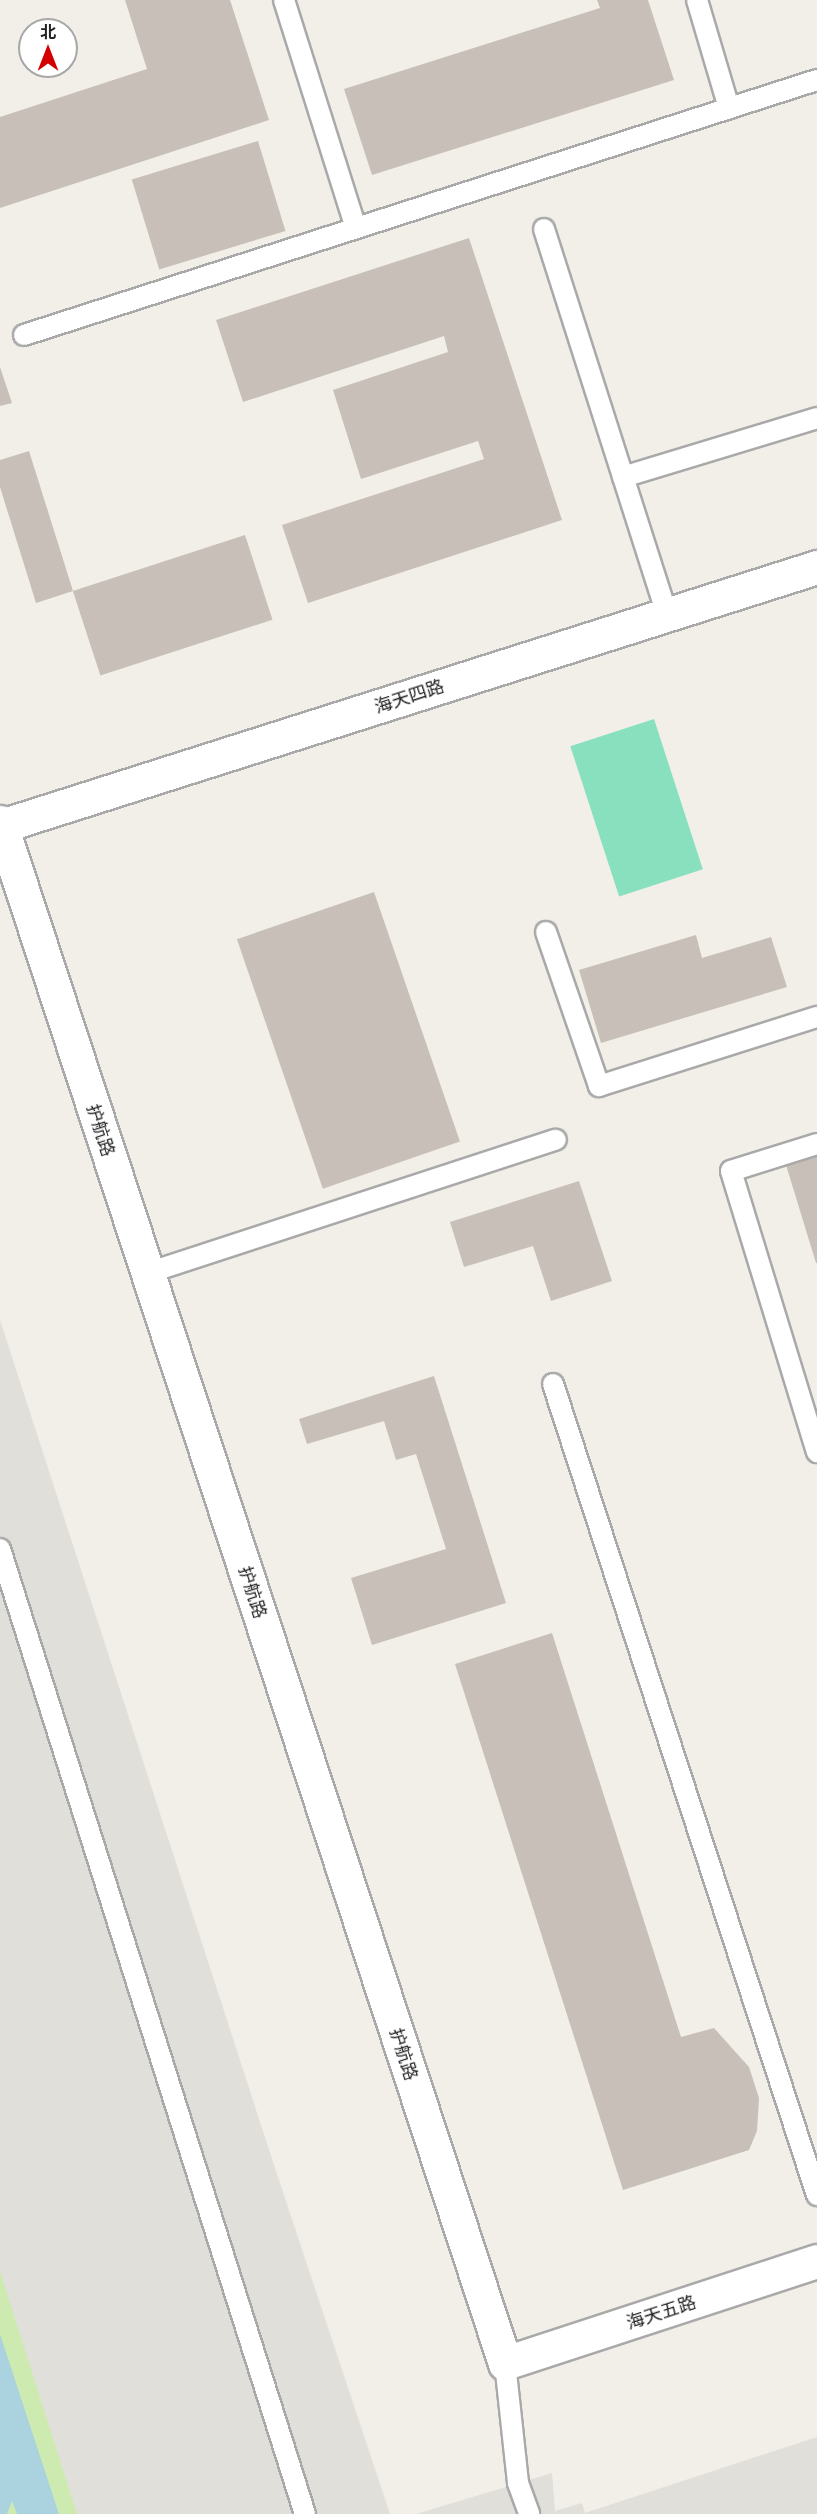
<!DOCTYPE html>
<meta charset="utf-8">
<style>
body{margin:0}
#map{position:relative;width:817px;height:2514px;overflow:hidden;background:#f2efe9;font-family:"Noto Sans","Noto Sans SC",sans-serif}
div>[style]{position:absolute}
.airport>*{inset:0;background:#e1dfda}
.grass>*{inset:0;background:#cdebb0}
.pitch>*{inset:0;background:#88e0be;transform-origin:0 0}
.water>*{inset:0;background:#aad3df}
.building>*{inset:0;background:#c7bfb8;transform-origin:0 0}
.roads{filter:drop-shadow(2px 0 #a9a9a9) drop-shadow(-2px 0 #a9a9a9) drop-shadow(0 2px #a9a9a9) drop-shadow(0 -2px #a9a9a9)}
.lane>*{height:20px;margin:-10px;padding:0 10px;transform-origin:10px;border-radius:10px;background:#fff}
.street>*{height:33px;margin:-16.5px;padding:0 16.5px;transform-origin:16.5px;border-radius:16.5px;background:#fff}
span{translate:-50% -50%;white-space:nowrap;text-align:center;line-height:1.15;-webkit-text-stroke:4.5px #fff;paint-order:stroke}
.street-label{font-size:18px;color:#222}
.north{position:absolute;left:18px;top:18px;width:60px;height:60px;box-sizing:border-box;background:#fff;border:2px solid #a7a7a7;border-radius:50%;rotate:0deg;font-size:16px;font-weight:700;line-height:24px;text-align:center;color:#222}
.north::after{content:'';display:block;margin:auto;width:21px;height:27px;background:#d40000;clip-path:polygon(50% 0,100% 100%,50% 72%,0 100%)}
</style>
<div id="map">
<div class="airport">
<i style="clip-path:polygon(0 1320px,273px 2162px,390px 2514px,0 2514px)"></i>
<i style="clip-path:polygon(817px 2437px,817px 2514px,416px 2514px,552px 2473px,555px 2511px,582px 2503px,585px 2513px)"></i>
</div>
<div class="grass">
<i style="clip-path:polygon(0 2271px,77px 2514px,0 2514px)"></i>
</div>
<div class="pitch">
<i style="left:654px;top:719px;width:158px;height:88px;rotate:72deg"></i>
</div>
<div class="water">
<i style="clip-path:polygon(0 2334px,59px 2514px,17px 2514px,12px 2501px,7px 2514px,0 2514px)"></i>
</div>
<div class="building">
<i style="clip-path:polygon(125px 0,230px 0,269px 120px,0 208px,0 117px,147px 69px)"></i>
<i style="clip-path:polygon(597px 0,648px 0,674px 80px,372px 175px,344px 89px,600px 8px)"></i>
<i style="left:258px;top:141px;width:94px;height:132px;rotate:73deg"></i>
<i style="clip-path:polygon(469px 238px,562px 520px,308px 603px,282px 525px,484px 459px,478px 441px,361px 479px,333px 390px,448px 352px,444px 336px,243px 402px,216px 320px)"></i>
<i style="clip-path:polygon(0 367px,12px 403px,0 406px)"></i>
<i style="clip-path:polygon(29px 451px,73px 591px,36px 603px,0 487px,0 460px)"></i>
<i style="left:245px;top:535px;width:89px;height:181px;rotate:72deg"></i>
<i style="left:374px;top:892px;width:264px;height:145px;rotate:71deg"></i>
<i style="clip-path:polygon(696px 935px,702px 958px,771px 937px,787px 987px,601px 1043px,579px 970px)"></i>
<i style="clip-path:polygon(817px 1155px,817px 1263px,816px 1263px,786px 1165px)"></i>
<i style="clip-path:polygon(579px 1181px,612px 1281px,551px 1301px,533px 1246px,464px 1267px,450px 1222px)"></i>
<i style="clip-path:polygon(434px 1376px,506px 1603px,372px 1645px,351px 1578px,446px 1549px,416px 1454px,396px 1460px,384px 1421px,307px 1444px,299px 1419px)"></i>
<i style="clip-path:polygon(552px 1633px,681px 2037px,714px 2028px,749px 2067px,759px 2098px,757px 2131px,749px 2150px,623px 2190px,455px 1664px)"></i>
</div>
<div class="roads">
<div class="lane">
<i style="left:284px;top:0;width:239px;rotate:72.5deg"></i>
<i style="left:697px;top:0;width:113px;rotate:73.5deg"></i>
<i style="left:544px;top:229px;width:404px;rotate:72.3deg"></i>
<i style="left:24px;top:335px;width:833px;rotate:-17.83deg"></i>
<i style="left:623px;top:477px;width:203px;rotate:-16.9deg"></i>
<i style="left:546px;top:932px;width:163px;rotate:71deg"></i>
<i style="left:599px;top:1086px;width:229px;rotate:-17.6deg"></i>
<i style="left:817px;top:1144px;width:90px;rotate:162.6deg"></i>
<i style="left:731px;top:1171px;width:294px;rotate:73deg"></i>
<i style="left:148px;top:1273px;width:429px;rotate:-18.1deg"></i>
<i style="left:553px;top:1384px;width:853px;rotate:71.97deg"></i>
<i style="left:0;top:1549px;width:1012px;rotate:72.46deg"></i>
<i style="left:505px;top:2363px;width:121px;rotate:83.8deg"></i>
<i style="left:518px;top:2483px;width:33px;rotate:70deg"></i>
</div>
<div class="street">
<i style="left:0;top:822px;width:1622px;rotate:71.86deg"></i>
<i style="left:505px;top:2363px;width:328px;rotate:-18.1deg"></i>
<i style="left:1px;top:826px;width:856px;rotate:-17.61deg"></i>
</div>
</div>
<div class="street-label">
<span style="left:409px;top:696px;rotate:-18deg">海天四路</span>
<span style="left:101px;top:1130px;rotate:72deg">护航路</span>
<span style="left:253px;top:1592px;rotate:72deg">护航路</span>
<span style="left:404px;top:2054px;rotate:72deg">护航路</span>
<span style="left:661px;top:2312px;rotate:-18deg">海天五路</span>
</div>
<div class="north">北</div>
</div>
